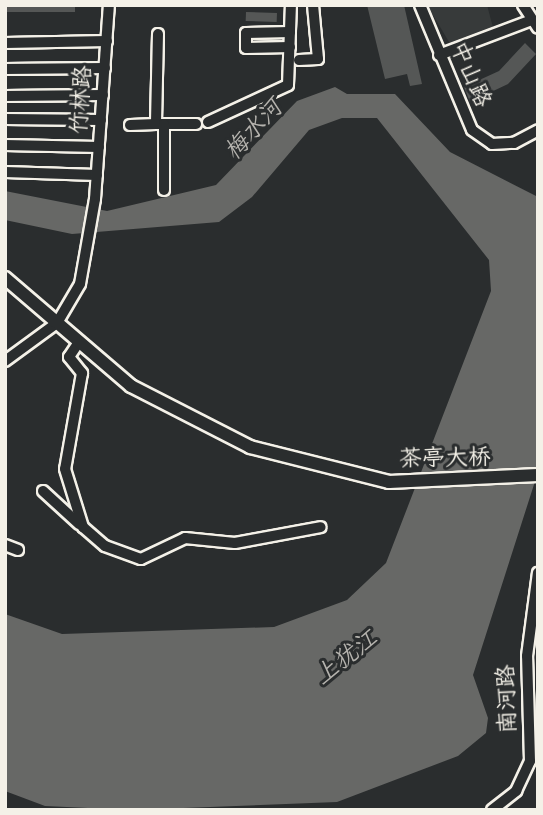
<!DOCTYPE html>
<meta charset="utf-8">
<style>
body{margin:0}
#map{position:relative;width:543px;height:815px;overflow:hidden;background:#2a2d2e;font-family:"Indie Flower","LXGW WenKai TC",sans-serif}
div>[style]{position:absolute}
.built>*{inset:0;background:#373a3a}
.water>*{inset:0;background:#676866}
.building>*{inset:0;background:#555756;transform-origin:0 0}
.roads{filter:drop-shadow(2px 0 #f4f1e8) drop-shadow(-2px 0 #f4f1e8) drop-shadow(0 2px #f4f1e8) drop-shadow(0 -2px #f4f1e8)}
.minor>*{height:10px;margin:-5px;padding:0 5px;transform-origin:5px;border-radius:5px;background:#2a2d2e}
.major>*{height:12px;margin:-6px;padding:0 6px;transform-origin:6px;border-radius:6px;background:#2a2d2e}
span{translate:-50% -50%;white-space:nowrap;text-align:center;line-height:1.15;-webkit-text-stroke:6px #2a2d2e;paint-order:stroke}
.street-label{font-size:23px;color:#f4f1e8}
.water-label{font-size:24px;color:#b5b3ae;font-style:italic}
.frame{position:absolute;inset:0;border:7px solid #f4f1e8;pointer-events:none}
</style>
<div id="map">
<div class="built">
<i style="clip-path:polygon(427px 5px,487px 5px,495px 35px,452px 47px)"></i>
</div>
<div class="water">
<i style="clip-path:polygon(335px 87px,347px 94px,395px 94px,450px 152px,538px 197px,538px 472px,473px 675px,488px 718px,486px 733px,458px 756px,337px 802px,131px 810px,45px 806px,5px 791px,5px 614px,62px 634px,274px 627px,347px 600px,386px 563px,491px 291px,489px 260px,377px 118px,342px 118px,309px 130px,252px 197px,219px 222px,72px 234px,5px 220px,5px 191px,107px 211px,216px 185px,297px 101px)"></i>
</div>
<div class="building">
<i style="left:5px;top:5px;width:70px;height:7px"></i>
<i style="clip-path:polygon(367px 5px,404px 5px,422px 84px,410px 86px,407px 74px,385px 79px)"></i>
<i style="left:246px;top:12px;width:31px;height:9px;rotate:2deg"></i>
<i style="clip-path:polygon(525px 43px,536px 54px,508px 84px,470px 102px,464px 87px,499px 71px)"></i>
</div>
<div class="roads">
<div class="minor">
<i style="left:420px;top:5px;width:135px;rotate:67.4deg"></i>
<i style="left:472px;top:130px;width:24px;rotate:35deg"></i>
<i style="left:492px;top:144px;width:22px;rotate:-3deg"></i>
<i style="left:514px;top:143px;width:27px;rotate:-28deg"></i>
<i style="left:523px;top:5px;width:27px;rotate:57deg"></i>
<i style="left:158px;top:34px;width:90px;rotate:91.3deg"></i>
<i style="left:156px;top:124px;width:40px"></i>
<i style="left:5px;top:43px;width:102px;rotate:-1.1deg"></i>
<i style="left:290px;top:47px;width:44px;rotate:178.7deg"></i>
<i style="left:246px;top:48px;width:15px;rotate:-90deg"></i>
<i style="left:246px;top:33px;width:44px;rotate:-1.3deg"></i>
<i style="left:439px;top:55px;width:96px;rotate:-20.7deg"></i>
<i style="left:299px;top:60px;width:19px;rotate:-3deg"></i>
<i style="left:318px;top:59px;width:54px;rotate:-95.3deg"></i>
<i style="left:5px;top:69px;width:100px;rotate:-0.6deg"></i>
<i style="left:5px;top:96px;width:98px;rotate:-0.6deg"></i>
<i style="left:5px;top:119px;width:96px;rotate:0.6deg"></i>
<i style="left:208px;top:122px;width:88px;rotate:-24.8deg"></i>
<i style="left:288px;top:85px;width:80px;rotate:-87.9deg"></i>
<i style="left:130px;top:125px;width:26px;rotate:-2deg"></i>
<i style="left:5px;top:145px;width:94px;rotate:1.2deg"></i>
<i style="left:5px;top:172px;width:92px;rotate:1.9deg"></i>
<i style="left:164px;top:190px;width:66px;rotate:-90deg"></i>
<i style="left:79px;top:342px;width:18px;rotate:124deg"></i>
<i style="left:69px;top:357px;width:21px;rotate:51deg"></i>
<i style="left:82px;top:373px;width:97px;rotate:100deg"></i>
<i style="left:65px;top:469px;width:61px;rotate:72.8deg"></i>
<i style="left:83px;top:527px;width:29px;rotate:41deg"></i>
<i style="left:105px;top:546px;width:38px;rotate:20deg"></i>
<i style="left:141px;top:559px;width:49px;rotate:-25.5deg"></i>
<i style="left:185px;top:538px;width:50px;rotate:5.7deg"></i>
<i style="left:235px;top:543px;width:87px;rotate:-10.5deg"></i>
<i style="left:5px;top:361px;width:64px;rotate:-36.2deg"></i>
<i style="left:57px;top:323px;width:45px;rotate:-59.5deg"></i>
<i style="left:80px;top:284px;width:86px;rotate:-80deg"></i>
<i style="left:95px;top:199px;width:195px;rotate:-85.9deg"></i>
<i style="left:43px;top:491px;width:49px;rotate:42.5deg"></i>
<i style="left:5px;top:545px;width:14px;rotate:21deg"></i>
<i style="left:492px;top:810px;width:31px;rotate:-38deg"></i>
<i style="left:516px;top:791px;width:33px;rotate:-65deg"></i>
<i style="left:530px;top:761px;width:105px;rotate:-91.6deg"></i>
<i style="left:527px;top:656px;width:84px;rotate:-82.5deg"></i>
</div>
<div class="major">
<i style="left:5px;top:278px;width:166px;rotate:40.6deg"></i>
<i style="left:131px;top:386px;width:134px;rotate:27.1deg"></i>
<i style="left:250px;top:447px;width:143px;rotate:14.1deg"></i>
<i style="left:389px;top:482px;width:149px;rotate:-2.7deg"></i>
</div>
</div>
<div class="street-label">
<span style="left:469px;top:75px;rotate:67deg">中山路</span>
<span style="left:83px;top:100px;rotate:-86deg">竹林路</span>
<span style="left:445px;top:460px;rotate:-1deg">茶亭大桥</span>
<span style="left:509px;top:699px;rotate:-92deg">南河路</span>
</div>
<div class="water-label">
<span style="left:255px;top:131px;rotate:-47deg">梅水河</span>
<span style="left:347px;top:659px;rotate:-38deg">上犹江</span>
</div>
<div class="frame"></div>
</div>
